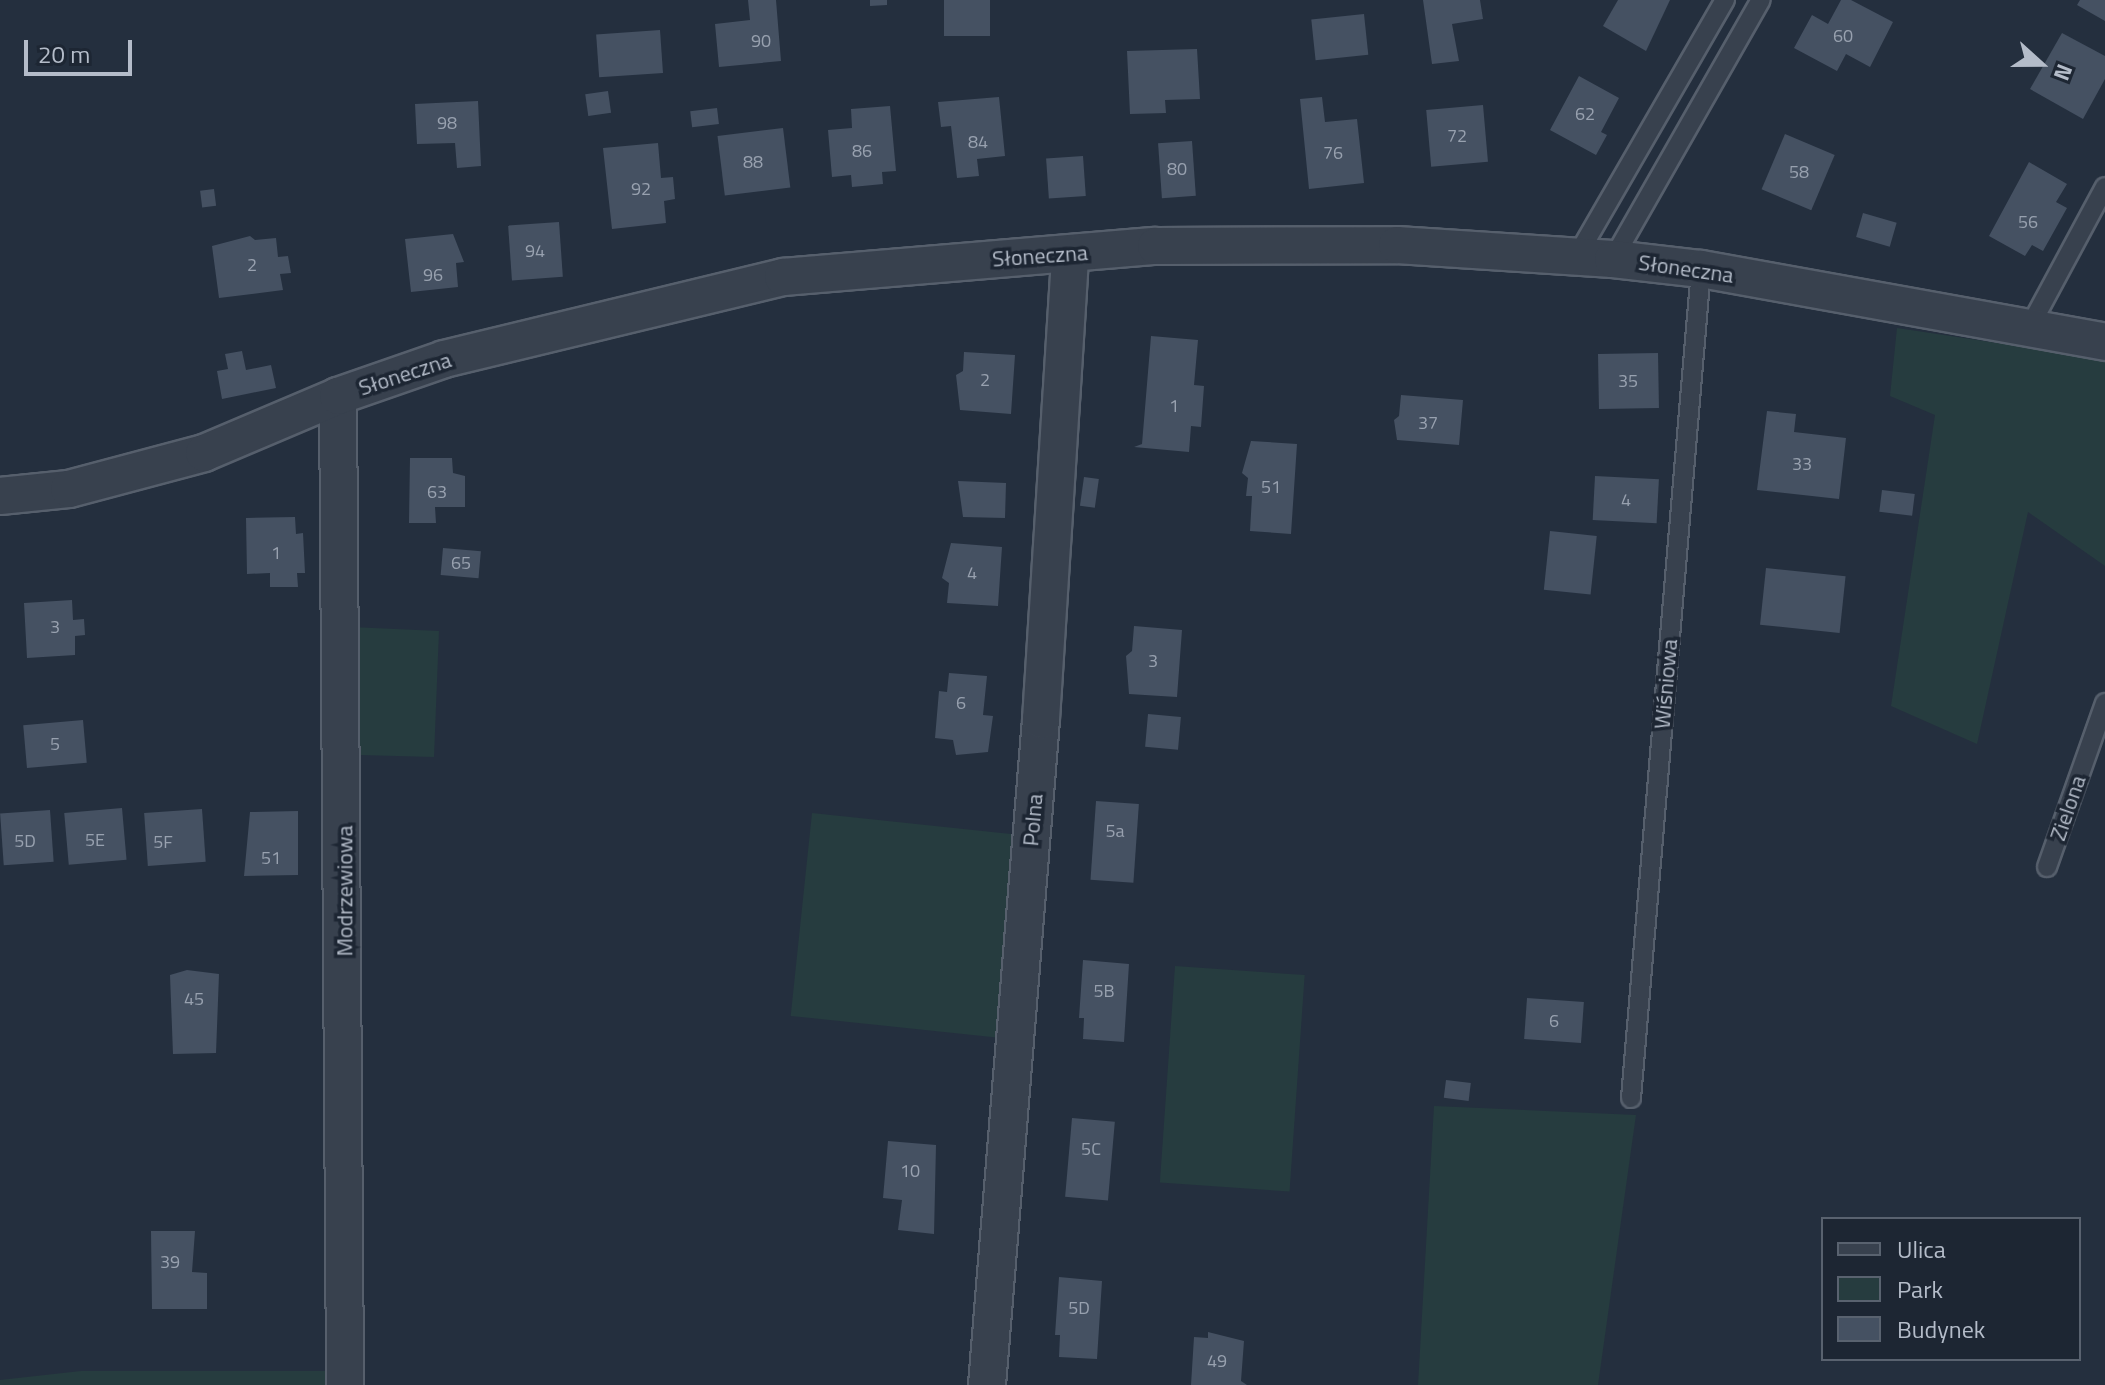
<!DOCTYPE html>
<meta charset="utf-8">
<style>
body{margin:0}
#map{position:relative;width:2105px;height:1385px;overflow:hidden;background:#242f3e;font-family:"Titillium Web",sans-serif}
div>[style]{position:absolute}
.green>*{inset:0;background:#263c3f;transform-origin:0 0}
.building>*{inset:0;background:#455162;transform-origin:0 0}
.roads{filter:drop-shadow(2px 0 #565f6c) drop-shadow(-2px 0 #565f6c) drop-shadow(0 2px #565f6c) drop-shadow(0 -2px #565f6c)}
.service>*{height:18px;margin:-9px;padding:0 9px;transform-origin:9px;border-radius:9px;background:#38414e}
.minor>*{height:36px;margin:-18px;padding:0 18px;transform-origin:18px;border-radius:18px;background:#38414e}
span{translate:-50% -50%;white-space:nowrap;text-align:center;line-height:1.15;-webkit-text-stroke:7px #1d2633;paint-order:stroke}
.number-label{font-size:18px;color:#98a1af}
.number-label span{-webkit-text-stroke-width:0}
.street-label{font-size:22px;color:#b4bcc9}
.legend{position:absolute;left:1821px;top:1217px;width:260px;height:144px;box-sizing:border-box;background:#1d2633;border:2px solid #59626f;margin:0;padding:10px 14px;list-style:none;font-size:24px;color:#b4bcc9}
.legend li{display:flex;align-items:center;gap:16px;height:40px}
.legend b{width:40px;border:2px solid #59626f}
.north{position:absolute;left:2001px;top:24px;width:80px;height:80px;-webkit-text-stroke:6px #1d2633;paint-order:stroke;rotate:111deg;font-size:22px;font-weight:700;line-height:32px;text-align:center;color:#b4bcc9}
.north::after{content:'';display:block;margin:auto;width:28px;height:36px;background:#b4bcc9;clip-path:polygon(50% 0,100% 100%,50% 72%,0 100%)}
.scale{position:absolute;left:24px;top:40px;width:108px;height:36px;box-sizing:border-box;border:4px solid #b4bcc9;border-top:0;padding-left:10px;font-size:24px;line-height:28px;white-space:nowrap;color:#b4bcc9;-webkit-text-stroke:6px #1d2633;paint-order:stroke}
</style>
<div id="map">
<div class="green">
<i style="clip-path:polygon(1897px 328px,2105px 359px,2105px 566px,2028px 512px,1977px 744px,1891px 706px,1935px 415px,1890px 396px)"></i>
<i style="clip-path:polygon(351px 627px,439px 631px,434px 757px,359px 755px)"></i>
<i style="left:812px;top:813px;width:233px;height:204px;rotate:6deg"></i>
<i style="left:1175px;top:966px;width:130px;height:217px;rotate:4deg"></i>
<i style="clip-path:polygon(1434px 1106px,1636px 1115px,1598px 1385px,1418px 1385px)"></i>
<i style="clip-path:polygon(81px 1371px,333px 1371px,333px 1385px,0 1385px,0 1380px)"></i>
</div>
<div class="building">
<i style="clip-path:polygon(748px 0,776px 0,781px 61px,719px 67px,715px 24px,750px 20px)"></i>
<i style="clip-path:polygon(870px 0,887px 0,887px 5px,870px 6px)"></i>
<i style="left:944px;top:0;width:46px;height:36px"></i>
<i style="clip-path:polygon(1423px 0,1480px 0,1483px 19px,1452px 24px,1459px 61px,1432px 64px)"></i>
<i style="clip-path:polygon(1618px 0,1670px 0,1646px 51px,1603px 26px)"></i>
<i style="clip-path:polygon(1841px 0,1851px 0,1893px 22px,1870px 67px,1846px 54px,1837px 71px,1794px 48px,1812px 15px,1828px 24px)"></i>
<i style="clip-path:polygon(2080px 0,2105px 0,2105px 21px,2077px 5px)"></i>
<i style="left:1364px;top:14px;width:41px;height:53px;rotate:84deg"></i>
<i style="left:660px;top:30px;width:43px;height:64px;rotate:86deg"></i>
<i style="clip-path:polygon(2062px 33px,2105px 56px,2105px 79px,2083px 119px,2030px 89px)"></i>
<i style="clip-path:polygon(1197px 49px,1200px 99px,1165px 100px,1166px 113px,1130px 114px,1127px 51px)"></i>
<i style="clip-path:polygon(1579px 76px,1619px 98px,1601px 132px,1607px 135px,1596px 155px,1550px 130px)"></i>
<i style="left:608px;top:91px;width:22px;height:23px;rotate:82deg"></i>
<i style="clip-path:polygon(999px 97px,1005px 156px,977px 159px,979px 176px,957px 178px,951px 126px,941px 127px,938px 102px)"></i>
<i style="clip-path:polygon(1322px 97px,1325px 122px,1357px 119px,1364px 183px,1309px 189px,1300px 99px)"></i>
<i style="clip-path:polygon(478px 101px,481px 166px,457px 168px,455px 143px,417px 144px,415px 104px)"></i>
<i style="left:1483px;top:105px;width:57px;height:57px;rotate:85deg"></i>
<i style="clip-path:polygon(890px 106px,896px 171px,882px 172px,883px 184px,852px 187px,851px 175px,832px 177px,828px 130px,852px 128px,851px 109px)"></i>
<i style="left:717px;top:108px;width:16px;height:27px;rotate:83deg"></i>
<i style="left:783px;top:128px;width:60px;height:66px;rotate:83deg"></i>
<i style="left:1785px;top:134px;width:54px;height:60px;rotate:23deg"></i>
<i style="left:1192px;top:141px;width:55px;height:34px;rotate:86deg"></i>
<i style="clip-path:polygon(658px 143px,661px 178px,673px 177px,675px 199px,664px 201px,666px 223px,612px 229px,603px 148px)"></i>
<i style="left:1083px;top:156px;width:40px;height:37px;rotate:86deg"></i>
<i style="clip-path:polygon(2029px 162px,2067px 184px,2056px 202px,2067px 208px,2043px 251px,2032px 245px,2025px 256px,1989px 236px)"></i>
<i style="left:214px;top:189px;width:17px;height:14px;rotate:83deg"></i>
<i style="left:1863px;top:213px;width:35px;height:25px;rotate:16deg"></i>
<i style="left:559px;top:222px;width:55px;height:51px;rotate:86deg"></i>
<i style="clip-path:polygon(453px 234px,464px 262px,456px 263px,458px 287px,411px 292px,405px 239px)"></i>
<i style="clip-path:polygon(250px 236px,255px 240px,276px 238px,278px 257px,288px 256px,291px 273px,280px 274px,283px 290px,219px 298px,212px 246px)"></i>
<i style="clip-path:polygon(1151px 336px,1198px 340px,1194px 385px,1204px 386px,1201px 427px,1191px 426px,1189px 452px,1134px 447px,1142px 444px)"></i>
<i style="clip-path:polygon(242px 351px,246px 370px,271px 365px,276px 388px,222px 399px,217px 371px,228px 369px,225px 354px)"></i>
<i style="clip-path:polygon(964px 352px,1015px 355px,1011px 414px,960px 410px,956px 375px,963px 371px)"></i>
<i style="left:1658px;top:353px;width:55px;height:60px;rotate:89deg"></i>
<i style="clip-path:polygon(1401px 395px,1463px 400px,1459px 445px,1397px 440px,1394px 420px,1399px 416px)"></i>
<i style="clip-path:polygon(1767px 411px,1796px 414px,1794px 432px,1846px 438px,1839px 499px,1757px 490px)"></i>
<i style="clip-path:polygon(1251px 441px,1297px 444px,1291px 534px,1250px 531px,1252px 496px,1246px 496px,1248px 478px,1242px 473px)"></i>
<i style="clip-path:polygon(410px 458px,452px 458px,453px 473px,465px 476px,465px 507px,435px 507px,436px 523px,409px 523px)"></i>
<i style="left:1595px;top:476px;width:64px;height:44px;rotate:3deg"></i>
<i style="left:1084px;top:477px;width:15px;height:29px;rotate:8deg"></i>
<i style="clip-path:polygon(958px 481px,1006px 483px,1005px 518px,963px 517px)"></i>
<i style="left:1882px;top:490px;width:33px;height:22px;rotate:7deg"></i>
<i style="clip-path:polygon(295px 517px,296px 534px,303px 533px,305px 573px,297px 573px,298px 587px,270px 587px,270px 573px,247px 574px,246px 518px)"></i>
<i style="left:1550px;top:531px;width:47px;height:59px;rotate:6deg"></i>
<i style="clip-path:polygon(951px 543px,1002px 547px,998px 606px,947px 603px,949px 583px,942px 578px)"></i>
<i style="left:443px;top:548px;width:38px;height:27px;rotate:5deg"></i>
<i style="left:1766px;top:568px;width:80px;height:57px;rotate:6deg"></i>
<i style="clip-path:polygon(72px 600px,73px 620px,84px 619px,85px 635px,75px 636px,75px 655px,27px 658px,24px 603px)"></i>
<i style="clip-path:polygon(1134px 626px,1182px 630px,1177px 697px,1129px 694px,1126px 656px,1132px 651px)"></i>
<i style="clip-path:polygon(949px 673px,987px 676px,983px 715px,993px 716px,988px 752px,956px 755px,953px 740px,935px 738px,939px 691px,947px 692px)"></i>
<i style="left:1148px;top:714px;width:33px;height:33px;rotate:5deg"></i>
<i style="left:83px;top:720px;width:43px;height:60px;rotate:85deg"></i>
<i style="left:1096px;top:801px;width:43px;height:79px;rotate:4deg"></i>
<i style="left:122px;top:808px;width:52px;height:58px;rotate:85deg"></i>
<i style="left:202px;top:809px;width:53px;height:58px;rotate:86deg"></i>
<i style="left:50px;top:810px;width:52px;height:50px;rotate:86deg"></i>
<i style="clip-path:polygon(298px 811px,298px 875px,244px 876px,250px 812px)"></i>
<i style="clip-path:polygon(1083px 960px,1129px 964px,1124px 1042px,1083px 1039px,1084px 1018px,1079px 1018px)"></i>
<i style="clip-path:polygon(187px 970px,219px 974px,216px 1053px,173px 1054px,170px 975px)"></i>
<i style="left:1527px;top:998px;width:57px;height:41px;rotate:4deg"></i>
<i style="left:1446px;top:1080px;width:25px;height:18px;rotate:7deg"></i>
<i style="left:1072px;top:1118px;width:43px;height:79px;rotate:5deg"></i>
<i style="clip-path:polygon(888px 1141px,936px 1145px,934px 1234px,898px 1230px,902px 1200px,883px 1198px)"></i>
<i style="clip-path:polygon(151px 1231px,195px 1231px,192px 1272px,207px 1273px,207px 1309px,152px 1309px)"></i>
<i style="clip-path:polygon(1059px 1277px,1102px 1281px,1097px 1359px,1059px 1357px,1060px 1335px,1055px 1335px)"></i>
<i style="clip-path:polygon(1208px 1332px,1244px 1341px,1241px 1381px,1247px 1385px,1191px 1385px,1194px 1337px,1208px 1338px)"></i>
</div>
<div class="roads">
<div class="service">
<i style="left:1577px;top:256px;width:296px;rotate:-60deg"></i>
<i style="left:1613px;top:259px;width:298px;rotate:-60.3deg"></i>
<i style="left:2029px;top:328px;width:160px;rotate:-61.7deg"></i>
<i style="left:2047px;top:867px;width:174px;rotate:-70.5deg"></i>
<i style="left:1631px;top:1098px;width:832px;rotate:-85.17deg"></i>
</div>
<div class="minor">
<i style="left:338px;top:396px;width:989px;rotate:89.59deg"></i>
<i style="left:0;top:496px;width:69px;rotate:-5.8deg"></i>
<i style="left:69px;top:489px;width:140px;rotate:-14.9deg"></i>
<i style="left:204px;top:453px;width:146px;rotate:-23deg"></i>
<i style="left:338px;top:396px;width:112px;rotate:-19.2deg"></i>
<i style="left:444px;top:359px;width:349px;rotate:-13.6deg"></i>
<i style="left:783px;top:277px;width:374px;rotate:-4.8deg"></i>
<i style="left:1156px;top:246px;width:241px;rotate:-0.2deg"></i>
<i style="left:1397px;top:245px;width:216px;rotate:3.7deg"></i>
<i style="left:1613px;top:259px;width:89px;rotate:6.5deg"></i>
<i style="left:1701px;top:269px;width:411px;rotate:10.2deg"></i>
<i style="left:987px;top:1385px;width:667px;rotate:-85.36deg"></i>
<i style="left:1041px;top:720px;width:467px;rotate:-86.4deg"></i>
</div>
</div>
<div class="number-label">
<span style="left:1843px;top:36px">60</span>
<span style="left:761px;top:41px">90</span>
<span style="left:1585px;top:114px">62</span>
<span style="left:447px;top:123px">98</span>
<span style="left:1457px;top:136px">72</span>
<span style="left:978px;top:142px">84</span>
<span style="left:862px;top:151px">86</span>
<span style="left:1333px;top:153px">76</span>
<span style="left:753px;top:162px">88</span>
<span style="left:1177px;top:169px">80</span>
<span style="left:1799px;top:172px">58</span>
<span style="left:641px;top:189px">92</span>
<span style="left:2028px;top:222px">56</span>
<span style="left:535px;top:251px">94</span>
<span style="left:252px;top:265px">2</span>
<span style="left:433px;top:275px">96</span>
<span style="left:985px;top:380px">2</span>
<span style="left:1628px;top:381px">35</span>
<span style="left:1174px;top:406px">1</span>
<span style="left:1428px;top:423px">37</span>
<span style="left:1802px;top:464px">33</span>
<span style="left:1271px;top:487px">51</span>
<span style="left:437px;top:492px">63</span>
<span style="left:1626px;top:500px">4</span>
<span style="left:276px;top:553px">1</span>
<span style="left:461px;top:563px">65</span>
<span style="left:972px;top:573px">4</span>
<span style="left:55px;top:627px">3</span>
<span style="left:1153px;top:661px">3</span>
<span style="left:961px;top:703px">6</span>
<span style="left:55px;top:744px">5</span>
<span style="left:1115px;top:831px">5a</span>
<span style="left:95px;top:840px">5E</span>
<span style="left:25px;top:841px">5D</span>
<span style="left:163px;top:842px">5F</span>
<span style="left:271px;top:858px">51</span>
<span style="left:1104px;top:991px">5B</span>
<span style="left:194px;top:999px">45</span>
<span style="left:1554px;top:1021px">6</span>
<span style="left:1091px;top:1149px">5C</span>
<span style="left:910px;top:1171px">10</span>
<span style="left:170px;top:1262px">39</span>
<span style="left:1079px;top:1308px">5D</span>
<span style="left:1217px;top:1361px">49</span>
</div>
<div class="street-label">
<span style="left:1040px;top:256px;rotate:-4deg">Słoneczna</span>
<span style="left:1686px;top:269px;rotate:8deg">Słoneczna</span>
<span style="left:405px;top:374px;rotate:-18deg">Słoneczna</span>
<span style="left:1666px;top:684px;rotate:-85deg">Wiśniowa</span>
<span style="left:2068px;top:808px;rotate:-71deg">Zielona</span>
<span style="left:1033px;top:820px;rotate:-85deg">Polna</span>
<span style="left:345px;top:891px;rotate:-90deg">Modrzewiowa</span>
</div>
<ul class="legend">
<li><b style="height:10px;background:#38414e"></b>Ulica</li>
<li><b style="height:22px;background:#263c3f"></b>Park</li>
<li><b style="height:22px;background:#455162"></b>Budynek</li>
</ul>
<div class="north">N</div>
<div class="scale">20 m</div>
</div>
